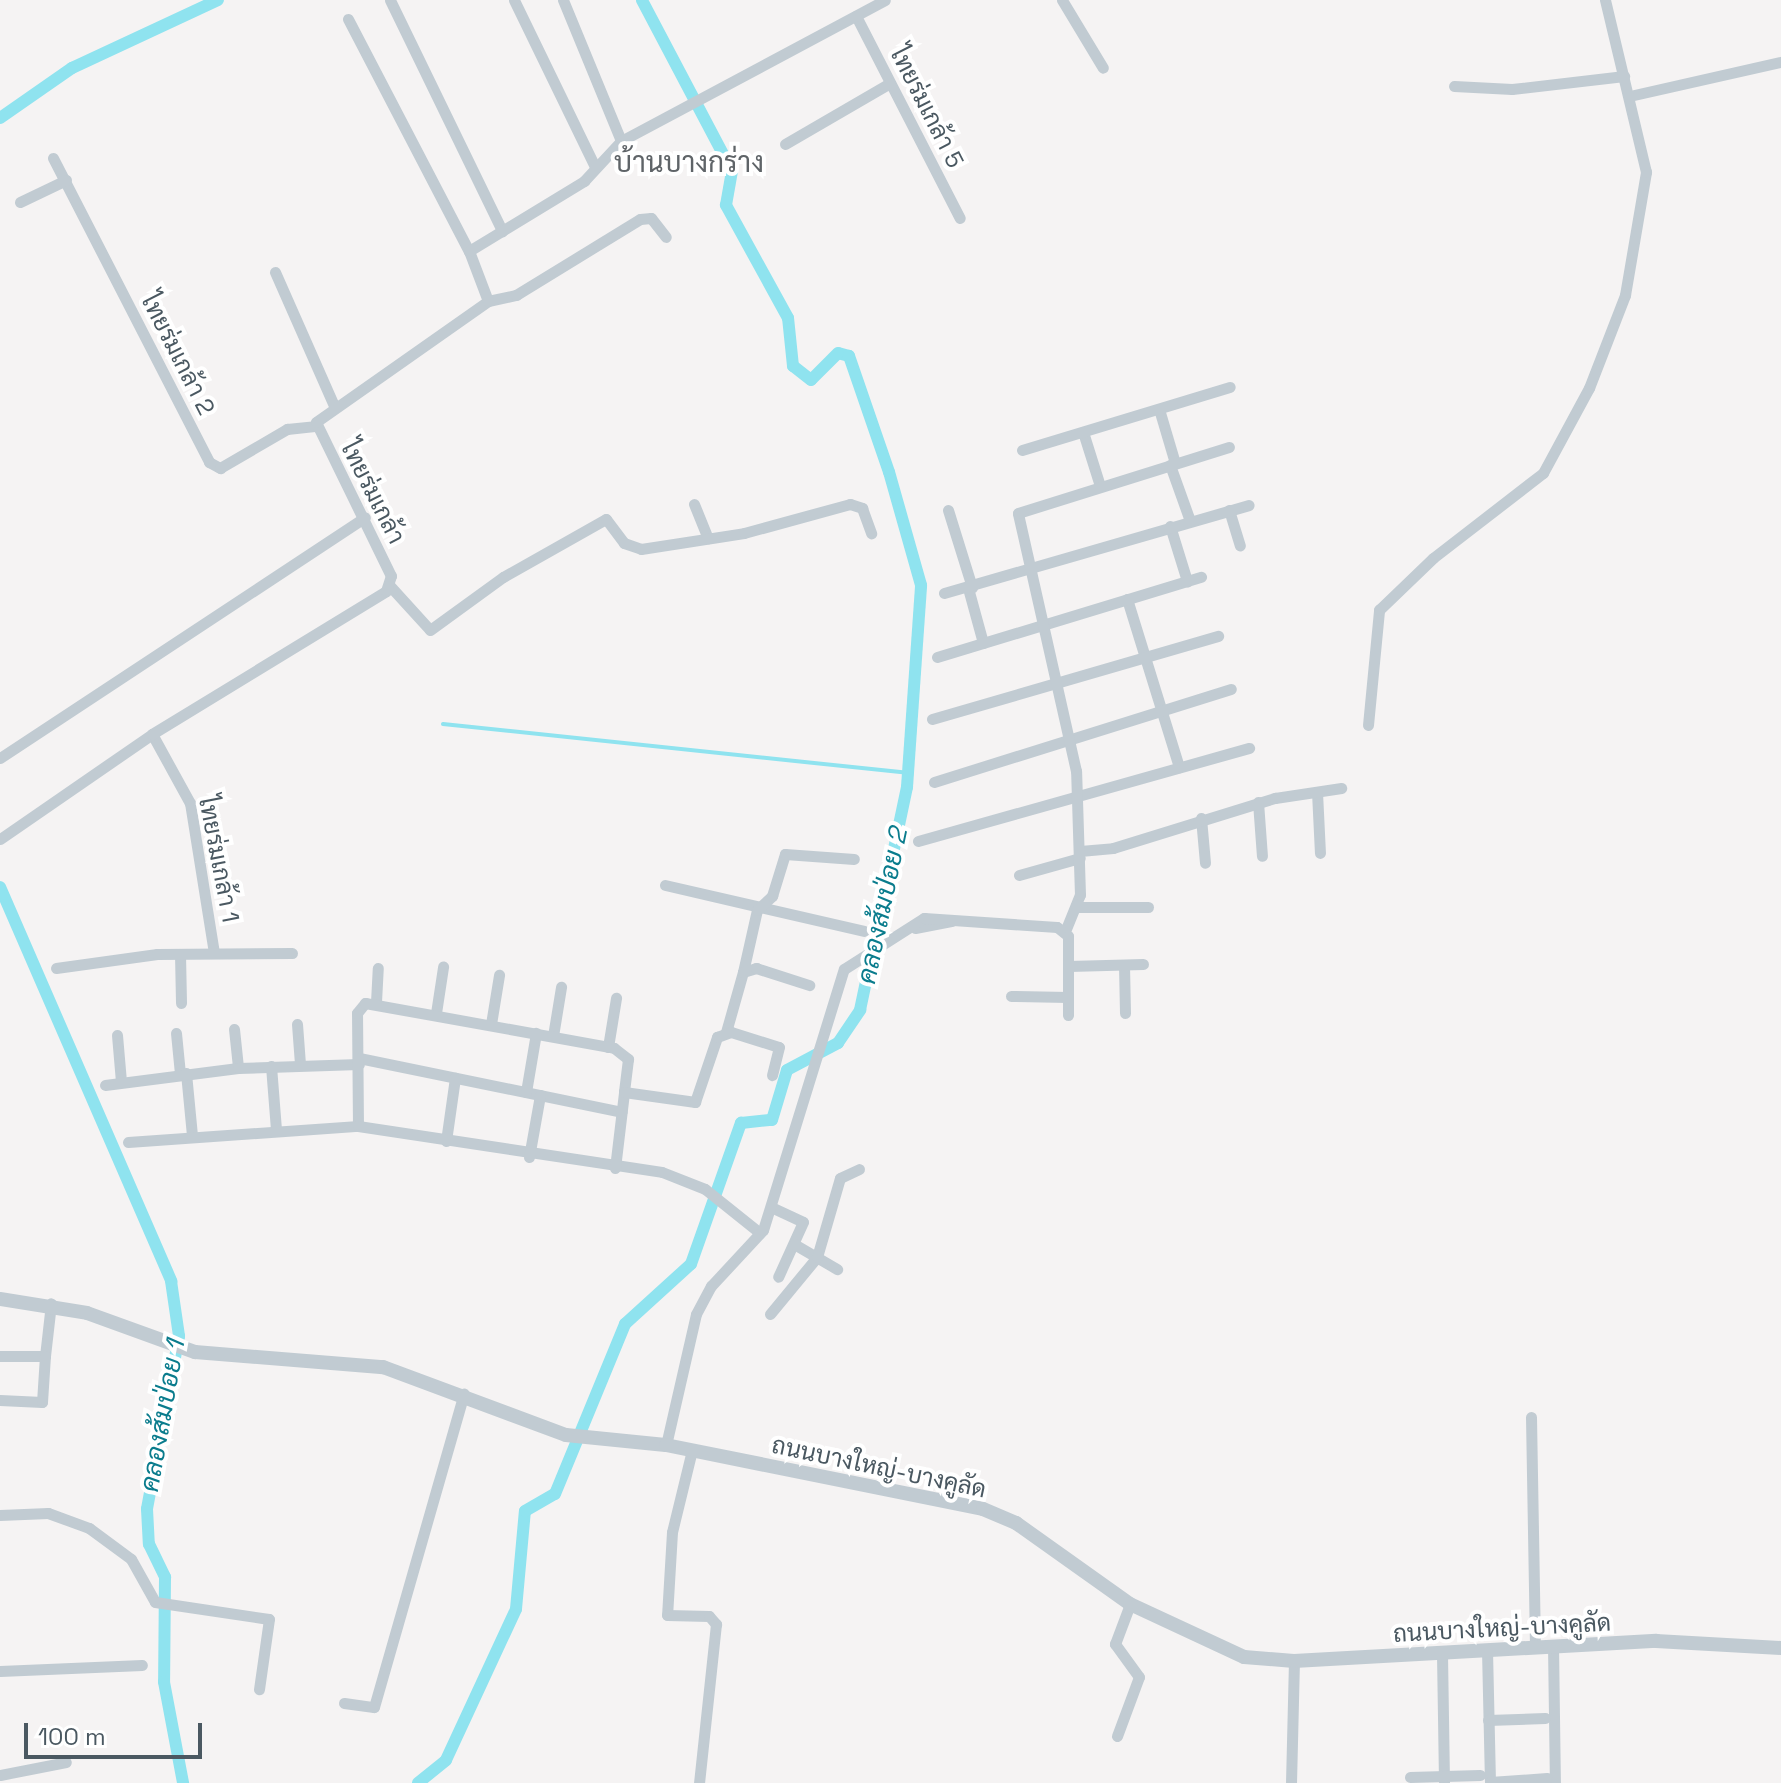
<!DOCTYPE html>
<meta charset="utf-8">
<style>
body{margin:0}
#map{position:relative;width:1781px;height:1783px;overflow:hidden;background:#f5f3f3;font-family:"Space Grotesk",Sarabun,sans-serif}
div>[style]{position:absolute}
.stream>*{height:4px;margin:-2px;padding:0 2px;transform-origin:2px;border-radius:2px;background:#8fe3ef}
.canal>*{height:12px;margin:-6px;padding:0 6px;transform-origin:6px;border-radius:6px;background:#8fe3ef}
.minor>*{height:11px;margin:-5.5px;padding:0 5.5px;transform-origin:5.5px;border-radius:5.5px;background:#c1cbd2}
.tertiary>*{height:14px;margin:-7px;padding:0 7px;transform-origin:7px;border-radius:7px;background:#c1cbd2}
span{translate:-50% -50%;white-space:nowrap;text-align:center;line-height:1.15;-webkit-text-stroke:8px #fff;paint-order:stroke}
.street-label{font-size:24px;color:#4a5861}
.water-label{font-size:26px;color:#0a7c8d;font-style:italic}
.quarter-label{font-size:28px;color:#5f6468}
.scale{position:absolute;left:24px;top:1723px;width:178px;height:36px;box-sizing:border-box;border:4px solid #4a5861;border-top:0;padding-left:10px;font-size:24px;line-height:28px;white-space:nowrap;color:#4a5861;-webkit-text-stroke:6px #fff;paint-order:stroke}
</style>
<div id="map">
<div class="stream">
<i style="left:443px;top:724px;width:467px;rotate:6deg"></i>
</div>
<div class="canal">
<i style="left:0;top:118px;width:88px;rotate:-34.8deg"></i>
<i style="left:72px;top:68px;width:161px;rotate:-25deg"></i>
<i style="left:0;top:887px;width:430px;rotate:66.5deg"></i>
<i style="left:171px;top:1281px;width:56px;rotate:81.7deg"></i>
<i style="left:179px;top:1336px;width:176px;rotate:100.5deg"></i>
<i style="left:147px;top:1509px;width:35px;rotate:87deg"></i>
<i style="left:149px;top:1544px;width:37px;rotate:64deg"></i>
<i style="left:165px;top:1577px;width:105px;rotate:90.5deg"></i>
<i style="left:164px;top:1682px;width:103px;rotate:79.3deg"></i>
<i style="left:418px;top:1783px;width:36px;rotate:-39deg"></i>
<i style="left:446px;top:1760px;width:166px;rotate:-65.1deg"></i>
<i style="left:516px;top:1609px;width:98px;rotate:-84.8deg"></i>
<i style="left:525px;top:1511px;width:34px;rotate:-30deg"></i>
<i style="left:555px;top:1494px;width:184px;rotate:-67.6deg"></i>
<i style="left:625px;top:1324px;width:89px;rotate:-42.3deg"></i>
<i style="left:691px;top:1264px;width:150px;rotate:-70.5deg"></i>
<i style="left:741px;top:1123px;width:31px;rotate:-6deg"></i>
<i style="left:772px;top:1120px;width:52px;rotate:-73.3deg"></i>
<i style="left:787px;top:1070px;width:58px;rotate:-27.9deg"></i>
<i style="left:838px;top:1043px;width:40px;rotate:-56deg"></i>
<i style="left:860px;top:1010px;width:228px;rotate:-78.1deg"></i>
<i style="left:907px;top:787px;width:202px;rotate:-86deg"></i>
<i style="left:921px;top:585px;width:117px;rotate:-105.8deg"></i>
<i style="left:889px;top:472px;width:123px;rotate:-109deg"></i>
<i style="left:849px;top:356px;width:11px;rotate:-165deg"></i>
<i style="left:838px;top:353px;width:38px;rotate:135deg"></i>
<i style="left:811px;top:380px;width:23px;rotate:-142deg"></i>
<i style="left:793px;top:366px;width:48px;rotate:-95.9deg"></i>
<i style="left:788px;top:318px;width:129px;rotate:-118.8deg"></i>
<i style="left:726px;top:205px;width:35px;rotate:-80deg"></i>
<i style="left:732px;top:171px;width:193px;rotate:-117.8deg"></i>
</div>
<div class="minor">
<i style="left:390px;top:0;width:257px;rotate:64.1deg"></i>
<i style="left:514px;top:0;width:186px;rotate:64.1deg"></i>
<i style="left:563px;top:0;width:152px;rotate:67.6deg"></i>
<i style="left:1062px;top:0;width:79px;rotate:58.9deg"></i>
<i style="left:856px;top:16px;width:227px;rotate:62.8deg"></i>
<i style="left:348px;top:19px;width:262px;rotate:62.5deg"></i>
<i style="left:1454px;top:86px;width:58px;rotate:3deg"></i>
<i style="left:1512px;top:89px;width:113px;rotate:-6.6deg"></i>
<i style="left:1634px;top:95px;width:151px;rotate:-12.7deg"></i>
<i style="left:785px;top:144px;width:121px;rotate:-30.2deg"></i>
<i style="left:53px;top:158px;width:342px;rotate:62.8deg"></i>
<i style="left:209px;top:462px;width:13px;rotate:29deg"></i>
<i style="left:220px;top:468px;width:78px;rotate:-30.2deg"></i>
<i style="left:287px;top:429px;width:30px;rotate:-6deg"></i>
<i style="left:20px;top:202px;width:51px;rotate:-25.6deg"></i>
<i style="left:275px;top:272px;width:146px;rotate:66.2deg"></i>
<i style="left:488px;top:301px;width:29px;rotate:-12deg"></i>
<i style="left:516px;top:295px;width:145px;rotate:-31.5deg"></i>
<i style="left:640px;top:219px;width:11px;rotate:-5deg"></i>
<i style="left:651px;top:218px;width:24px;rotate:52deg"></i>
<i style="left:1159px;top:409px;width:56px;rotate:73.5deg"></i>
<i style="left:1083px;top:432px;width:57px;rotate:72.5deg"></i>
<i style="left:1022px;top:450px;width:217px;rotate:-16.9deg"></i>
<i style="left:1170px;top:465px;width:59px;rotate:70.3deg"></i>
<i style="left:694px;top:504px;width:37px;rotate:68deg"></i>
<i style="left:948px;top:510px;width:81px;rotate:72.7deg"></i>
<i style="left:1229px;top:510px;width:37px;rotate:73deg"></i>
<i style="left:1170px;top:526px;width:58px;rotate:72.8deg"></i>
<i style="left:390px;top:586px;width:59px;rotate:47.7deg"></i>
<i style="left:430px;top:630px;width:90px;rotate:-36deg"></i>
<i style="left:503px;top:577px;width:118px;rotate:-29.4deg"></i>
<i style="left:606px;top:519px;width:30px;rotate:53deg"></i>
<i style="left:624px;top:543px;width:18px;rotate:19deg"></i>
<i style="left:641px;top:549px;width:104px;rotate:-8.8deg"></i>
<i style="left:744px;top:533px;width:110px;rotate:-15.3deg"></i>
<i style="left:850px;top:504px;width:13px;rotate:18deg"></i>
<i style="left:862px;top:508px;width:27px;rotate:70deg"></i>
<i style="left:968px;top:588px;width:57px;rotate:74.7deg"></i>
<i style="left:944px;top:593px;width:317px;rotate:-16.1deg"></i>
<i style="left:1127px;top:599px;width:176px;rotate:72.8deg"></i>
<i style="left:937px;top:657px;width:276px;rotate:-16.9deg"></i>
<i style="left:932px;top:719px;width:298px;rotate:-16.2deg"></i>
<i style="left:1368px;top:725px;width:116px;rotate:-84.5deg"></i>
<i style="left:1379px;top:610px;width:75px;rotate:-43.9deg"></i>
<i style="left:1433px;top:558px;width:139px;rotate:-37.7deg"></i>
<i style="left:1543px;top:473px;width:97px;rotate:-61.6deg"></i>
<i style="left:1589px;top:388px;width:100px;rotate:-68.8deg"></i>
<i style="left:1625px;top:295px;width:125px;rotate:-80.3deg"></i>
<i style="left:1646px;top:172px;width:177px;rotate:-103.4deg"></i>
<i style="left:152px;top:734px;width:79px;rotate:61.2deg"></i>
<i style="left:190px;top:803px;width:152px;rotate:80.9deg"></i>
<i style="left:0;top:758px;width:437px;rotate:-33.4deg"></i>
<i style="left:934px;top:782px;width:311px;rotate:-17.4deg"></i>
<i style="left:1317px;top:792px;width:61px;rotate:87.2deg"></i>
<i style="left:1258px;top:802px;width:54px;rotate:85.8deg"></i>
<i style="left:1201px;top:818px;width:45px;rotate:84.9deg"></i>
<i style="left:0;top:839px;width:185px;rotate:-34.6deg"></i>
<i style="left:152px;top:734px;width:274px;rotate:-31.4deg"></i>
<i style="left:386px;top:591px;width:16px;rotate:-72deg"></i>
<i style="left:391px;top:576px;width:171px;rotate:-116deg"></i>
<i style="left:316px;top:422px;width:210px;rotate:-35.1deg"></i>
<i style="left:488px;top:301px;width:53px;rotate:-110.8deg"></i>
<i style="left:469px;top:251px;width:135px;rotate:-31.3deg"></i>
<i style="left:584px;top:181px;width:54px;rotate:-47.2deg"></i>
<i style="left:621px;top:141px;width:299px;rotate:-28.1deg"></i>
<i style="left:918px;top:841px;width:344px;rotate:-15.7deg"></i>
<i style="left:1080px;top:851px;width:33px;rotate:-5deg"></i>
<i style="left:1113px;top:848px;width:170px;rotate:-17.2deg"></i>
<i style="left:1275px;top:798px;width:67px;rotate:-8.6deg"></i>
<i style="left:1019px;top:875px;width:63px;rotate:-15.6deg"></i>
<i style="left:665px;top:885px;width:204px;rotate:13deg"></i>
<i style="left:1078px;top:907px;width:70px"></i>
<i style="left:915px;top:928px;width:38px;rotate:-11deg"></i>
<i style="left:1066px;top:929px;width:37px;rotate:-68deg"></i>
<i style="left:1080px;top:895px;width:124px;rotate:-91.8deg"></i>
<i style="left:1076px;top:771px;width:264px;rotate:-102.7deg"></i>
<i style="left:1018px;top:513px;width:221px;rotate:-17.4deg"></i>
<i style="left:180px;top:954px;width:49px;rotate:88.8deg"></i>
<i style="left:1124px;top:965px;width:48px;rotate:88.8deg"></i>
<i style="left:1069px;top:966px;width:74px;rotate:-1.5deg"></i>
<i style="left:56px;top:968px;width:102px;rotate:-7.9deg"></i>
<i style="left:157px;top:954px;width:135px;rotate:-0.4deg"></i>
<i style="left:743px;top:972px;width:64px;rotate:-77.3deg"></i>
<i style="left:757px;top:910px;width:21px;rotate:-43deg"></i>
<i style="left:772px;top:896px;width:44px;rotate:-72.8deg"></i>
<i style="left:785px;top:854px;width:69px;rotate:4.1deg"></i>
<i style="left:1011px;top:996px;width:57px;rotate:1deg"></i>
<i style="left:376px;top:1002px;width:34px;rotate:-87deg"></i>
<i style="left:436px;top:1013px;width:47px;rotate:-81.3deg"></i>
<i style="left:297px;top:1024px;width:40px;rotate:85.7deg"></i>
<i style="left:491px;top:1024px;width:50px;rotate:-80.7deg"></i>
<i style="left:234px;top:1029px;width:39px;rotate:84deg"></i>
<i style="left:726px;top:1032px;width:62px;rotate:-74.2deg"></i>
<i style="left:743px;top:972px;width:14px;rotate:-17deg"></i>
<i style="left:756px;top:968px;width:56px;rotate:17.8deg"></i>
<i style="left:176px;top:1033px;width:41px;rotate:84.4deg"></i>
<i style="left:117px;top:1035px;width:47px;rotate:85.1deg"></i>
<i style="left:553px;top:1036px;width:50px;rotate:-80.7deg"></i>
<i style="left:608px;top:1047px;width:50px;rotate:-80.7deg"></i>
<i style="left:359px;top:1058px;width:268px;rotate:11.6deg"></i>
<i style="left:271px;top:1066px;width:64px;rotate:85.5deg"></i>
<i style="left:186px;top:1073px;width:62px;rotate:84.5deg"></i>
<i style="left:105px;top:1085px;width:134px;rotate:-7.3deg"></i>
<i style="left:238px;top:1068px;width:121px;rotate:-1.9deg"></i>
<i style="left:526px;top:1092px;width:60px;rotate:-80.4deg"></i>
<i style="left:358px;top:1126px;width:113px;rotate:-90.5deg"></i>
<i style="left:357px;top:1013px;width:13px;rotate:-51deg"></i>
<i style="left:365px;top:1003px;width:253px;rotate:10.2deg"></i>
<i style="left:614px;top:1048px;width:18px;rotate:38deg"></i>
<i style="left:628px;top:1059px;width:33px;rotate:97deg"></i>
<i style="left:446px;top:1141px;width:64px;rotate:-81.9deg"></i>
<i style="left:128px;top:1142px;width:231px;rotate:-4deg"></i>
<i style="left:358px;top:1126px;width:307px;rotate:8.6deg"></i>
<i style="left:662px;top:1172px;width:46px;rotate:21.6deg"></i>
<i style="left:705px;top:1189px;width:70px;rotate:38.7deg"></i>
<i style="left:529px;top:1157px;width:63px;rotate:-79.9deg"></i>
<i style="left:615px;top:1168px;width:77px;rotate:-83.2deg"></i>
<i style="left:624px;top:1092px;width:72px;rotate:8deg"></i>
<i style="left:695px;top:1102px;width:69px;rotate:-71.3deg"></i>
<i style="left:717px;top:1037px;width:15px;rotate:-20deg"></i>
<i style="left:731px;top:1032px;width:50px;rotate:17.4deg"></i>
<i style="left:779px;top:1047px;width:29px;rotate:104deg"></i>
<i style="left:771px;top:1207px;width:35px;rotate:25deg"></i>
<i style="left:803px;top:1222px;width:60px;rotate:114.4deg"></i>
<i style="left:794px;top:1244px;width:50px;rotate:30.2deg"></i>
<i style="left:770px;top:1314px;width:74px;rotate:-50.5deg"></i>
<i style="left:817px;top:1257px;width:82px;rotate:-73.8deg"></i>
<i style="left:840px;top:1178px;width:21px;rotate:-25deg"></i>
<i style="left:0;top:1356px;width:45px"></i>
<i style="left:45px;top:1356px;width:53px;rotate:-83.5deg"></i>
<i style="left:0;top:1400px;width:42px;rotate:2.7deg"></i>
<i style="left:42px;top:1402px;width:46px;rotate:-86.3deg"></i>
<i style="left:1531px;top:1417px;width:229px;rotate:89deg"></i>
<i style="left:666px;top:1445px;width:134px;rotate:-77.1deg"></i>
<i style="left:696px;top:1314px;width:32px;rotate:-62deg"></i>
<i style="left:711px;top:1286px;width:76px;rotate:-47.1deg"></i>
<i style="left:763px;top:1230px;width:273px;rotate:-72.8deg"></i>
<i style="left:844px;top:969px;width:95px;rotate:-32.5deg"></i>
<i style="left:924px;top:918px;width:133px;rotate:3.9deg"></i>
<i style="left:1057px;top:927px;width:14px;rotate:39deg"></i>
<i style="left:1068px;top:936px;width:79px;rotate:90deg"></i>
<i style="left:692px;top:1450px;width:84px;rotate:103.7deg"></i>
<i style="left:672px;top:1532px;width:83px;rotate:93.4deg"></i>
<i style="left:667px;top:1615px;width:42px;rotate:1.4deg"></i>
<i style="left:709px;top:1616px;width:11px;rotate:49deg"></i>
<i style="left:716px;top:1624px;width:160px;rotate:96.1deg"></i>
<i style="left:0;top:1515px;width:48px;rotate:-2.4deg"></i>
<i style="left:48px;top:1513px;width:44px;rotate:20.1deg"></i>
<i style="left:89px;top:1528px;width:52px;rotate:36.4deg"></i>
<i style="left:131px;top:1559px;width:49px;rotate:60.8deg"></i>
<i style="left:155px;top:1602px;width:115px;rotate:8.5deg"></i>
<i style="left:269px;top:1619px;width:71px;rotate:98.1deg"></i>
<i style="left:1553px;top:1645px;width:138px;rotate:89.2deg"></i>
<i style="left:1487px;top:1650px;width:133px;rotate:88.7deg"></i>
<i style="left:1442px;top:1654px;width:129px;rotate:89.1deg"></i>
<i style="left:0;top:1671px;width:142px;rotate:-2.4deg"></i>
<i style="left:344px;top:1703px;width:30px;rotate:8deg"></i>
<i style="left:374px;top:1707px;width:326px;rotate:-74deg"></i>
<i style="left:1488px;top:1720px;width:57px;rotate:-2deg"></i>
<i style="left:1117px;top:1736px;width:63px;rotate:-69.6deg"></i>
<i style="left:1139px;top:1677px;width:41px;rotate:-126deg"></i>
<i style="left:1115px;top:1644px;width:43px;rotate:-69.4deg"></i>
<i style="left:0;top:1775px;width:67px;rotate:-11.1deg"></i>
<i style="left:1410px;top:1777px;width:70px;rotate:-1.6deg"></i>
<i style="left:1490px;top:1782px;width:57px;rotate:-4deg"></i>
<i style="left:1291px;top:1783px;width:122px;rotate:-88.6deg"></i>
</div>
<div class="tertiary">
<i style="left:0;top:1299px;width:88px;rotate:9.1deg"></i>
<i style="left:87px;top:1313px;width:115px;rotate:19.9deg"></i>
<i style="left:195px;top:1352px;width:189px;rotate:4.6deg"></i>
<i style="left:383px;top:1367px;width:195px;rotate:20.4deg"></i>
<i style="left:566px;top:1435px;width:100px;rotate:5.7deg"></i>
<i style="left:666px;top:1445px;width:323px;rotate:11.4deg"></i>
<i style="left:983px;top:1509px;width:36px;rotate:23deg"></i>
<i style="left:1016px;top:1523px;width:140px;rotate:35.4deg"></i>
<i style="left:1130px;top:1604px;width:126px;rotate:24.9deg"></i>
<i style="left:1244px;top:1657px;width:50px;rotate:4.6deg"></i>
<i style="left:1294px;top:1661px;width:363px;rotate:-3.2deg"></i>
<i style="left:1656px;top:1641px;width:125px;rotate:3.2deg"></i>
</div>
<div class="street-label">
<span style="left:927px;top:107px;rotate:63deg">ไทยร่มเกล้า 5</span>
<span style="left:178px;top:354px;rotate:63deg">ไทยร่มเกล้า 2</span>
<span style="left:373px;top:492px;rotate:63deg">ไทยร่มเกล้า</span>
<span style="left:219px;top:859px;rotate:79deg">ไทยร่มเกล้า 1</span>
<span style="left:879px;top:1467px;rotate:12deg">ถนนบางใหญ่-บางคูลัด</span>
<span style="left:1502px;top:1628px;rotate:-3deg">ถนนบางใหญ่-บางคูลัด</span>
</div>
<div class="water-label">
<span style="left:883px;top:906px;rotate:-78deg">คลองส้มป่อย 2</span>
<span style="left:163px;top:1416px;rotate:-80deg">คลองส้มป่อย 1</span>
</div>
<div class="quarter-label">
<span style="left:689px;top:162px">บ้านบางกร่าง</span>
</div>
<div class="scale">100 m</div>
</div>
